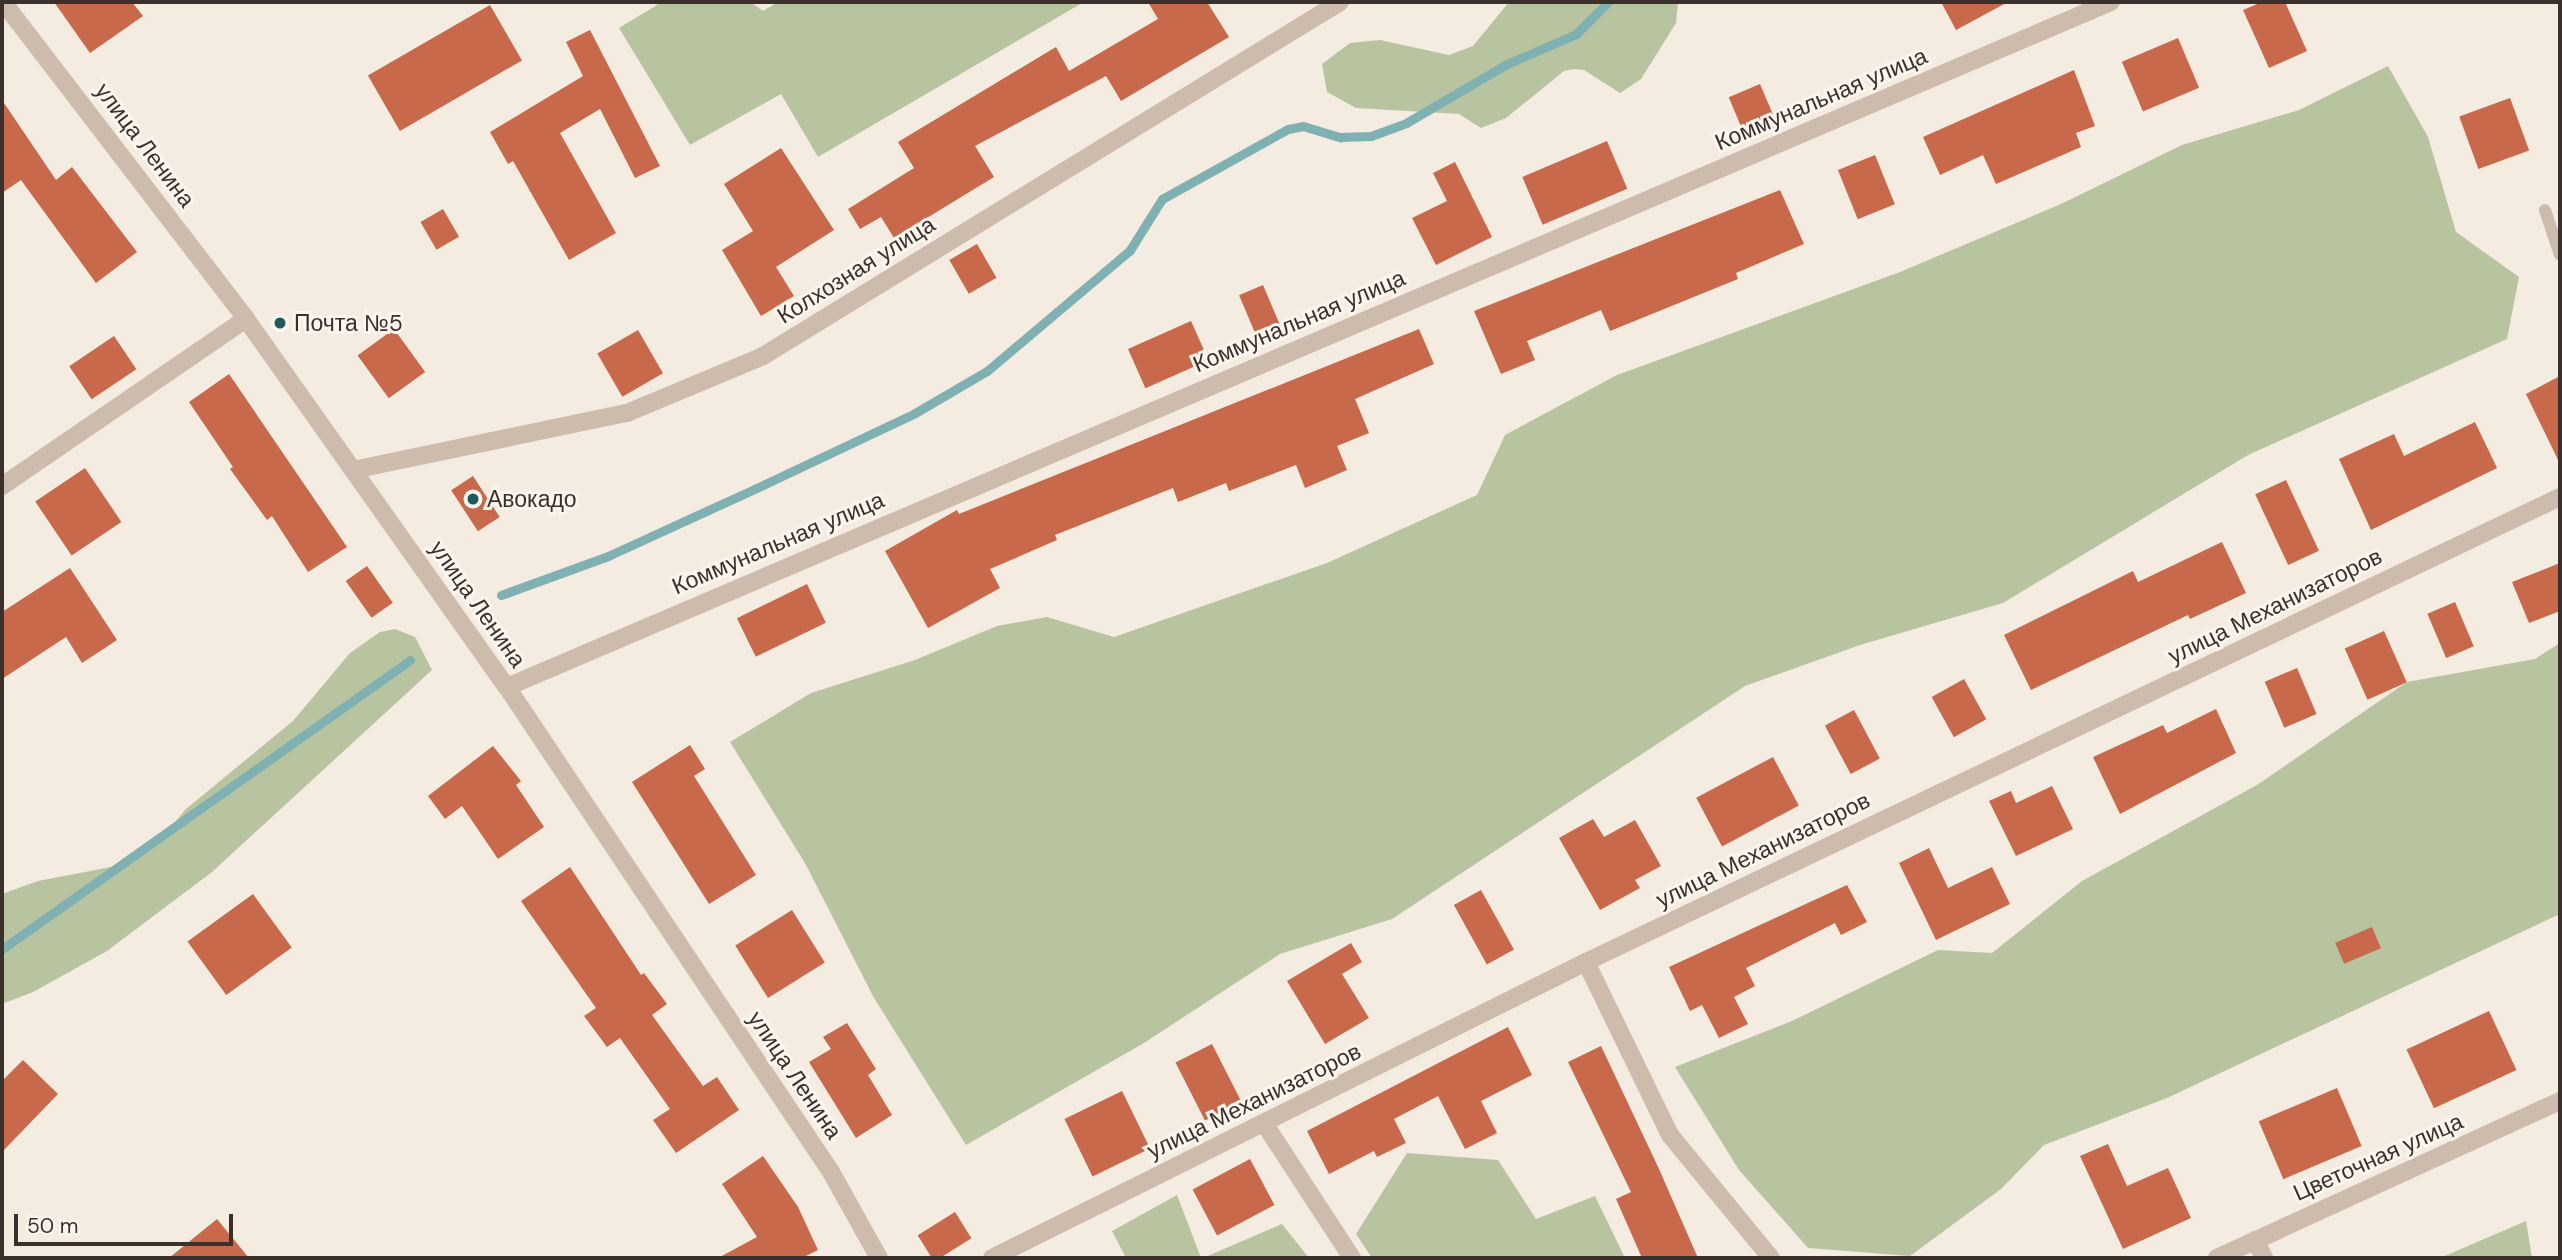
<!DOCTYPE html>
<meta charset="utf-8">
<style>
body{margin:0}
#map{position:relative;width:2562px;height:1260px;overflow:hidden;background:#f4ebe1;font-family:"DM Sans",sans-serif}
div>[style]{position:absolute}
.green>*{inset:0;background:#b8c4a0}
.stream>*{height:9px;margin:-4.5px;padding:0 4.5px;transform-origin:4.5px;border-radius:4.5px;background:#7fb0b2}
.building>*{inset:0;background:#c8694b;transform-origin:0 0}
.service>*{height:12px;margin:-6px;padding:0 6px;transform-origin:6px;border-radius:6px;background:#cdbbac}
.minor>*{height:18px;margin:-9px;padding:0 9px;transform-origin:9px;border-radius:9px;background:#cdbbac}
.tertiary>*{height:18px;margin:-9px;padding:0 9px;transform-origin:9px;border-radius:9px;background:#cdbbac}
.dots>*{width:19px;height:19px;translate:-50% -50%;box-sizing:border-box;border:4px solid #fbf5ee;border-radius:50%}
span{translate:-50% -50%;white-space:nowrap;text-align:center;line-height:1.15;-webkit-text-stroke:6px #fbf5ee;paint-order:stroke}
.street-label{font-size:23px;color:#3b302b}
.poi-label{font-size:23px;color:#3b302b}
.left{translate:0 -50%;text-align:left}
.frame{position:absolute;inset:0;border:4px solid #3b302b;pointer-events:none}
.scale{position:absolute;left:14px;top:1214px;width:219px;height:32px;box-sizing:border-box;border:4px solid #3b302b;border-top:0;padding-left:9px;font-size:21px;line-height:24px;white-space:nowrap;color:#3b302b;-webkit-text-stroke:5px #fbf5ee;paint-order:stroke}
</style>
<div id="map">
<div class="green">
<i style="clip-path:polygon(662px 2px,751px 2px,763px 11px,778px 2px,1084px 2px,818px 157px,781px 94px,690px 145px,619px 28px)"></i>
<i style="clip-path:polygon(1509px 2px,1678px 2px,1676px 23px,1641px 79px,1620px 93px,1584px 70px,1574px 69px,1564px 71px,1506px 118px,1481px 128px,1459px 114px,1356px 108px,1327px 92px,1322px 64px,1350px 43px,1380px 40px,1449px 55px,1473px 46px)"></i>
<i style="clip-path:polygon(2388px 66px,2428px 137px,2456px 232px,2519px 277px,2507px 339px,2248px 455px,2003px 603px,1860px 645px,1745px 686px,1392px 919px,1280px 954px,1144px 1043px,966px 1145px,874px 998px,805px 863px,730px 742px,811px 693px,915px 660px,997px 626px,1047px 617px,1114px 637px,1327px 563px,1477px 495px,1505px 435px,1617px 375px,1900px 272px,2061px 204px,2182px 145px,2299px 110px)"></i>
<i style="clip-path:polygon(395px 629px,415px 637px,432px 670px,212px 872px,107px 951px,33px 992px,2px 1004px,2px 894px,38px 881px,111px 867px,156px 844px,186px 809px,293px 721px,350px 653px,380px 632px)"></i>
<i style="clip-path:polygon(2560px 643px,2560px 914px,2167px 1098px,2044px 1145px,2001px 1189px,1910px 1256px,1808px 1248px,1739px 1170px,1675px 1067px,1792px 1021px,1938px 950px,1992px 953px,2082px 881px,2257px 785px,2407px 682px,2535px 659px)"></i>
<i style="clip-path:polygon(1407px 1153px,1498px 1160px,1536px 1219px,1595px 1196px,1625px 1258px,1372px 1258px,1356px 1234px)"></i>
<i style="clip-path:polygon(1177px 1195px,1201px 1258px,1126px 1258px,1112px 1231px)"></i>
<i style="clip-path:polygon(2526px 1221px,2532px 1258px,2440px 1258px)"></i>
<i style="clip-path:polygon(1282px 1224px,1309px 1258px,1203px 1258px)"></i>
</div>
<div class="stream">
<i style="left:501px;top:595px;width:114px;rotate:-20deg"></i>
<i style="left:608px;top:556px;width:170px;rotate:-24.6deg"></i>
<i style="left:763px;top:485px;width:168px;rotate:-25.3deg"></i>
<i style="left:915px;top:413px;width:83px;rotate:-30.3deg"></i>
<i style="left:987px;top:371px;width:187px;rotate:-40.2deg"></i>
<i style="left:1130px;top:250px;width:60px;rotate:-57.9deg"></i>
<i style="left:1162px;top:199px;width:144px;rotate:-29.1deg"></i>
<i style="left:1288px;top:129px;width:15px;rotate:-11deg"></i>
<i style="left:1303px;top:126px;width:39px;rotate:17deg"></i>
<i style="left:1340px;top:137px;width:31px;rotate:-2deg"></i>
<i style="left:1371px;top:136px;width:37px;rotate:-20deg"></i>
<i style="left:1406px;top:123px;width:117px;rotate:-30.3deg"></i>
<i style="left:1507px;top:64px;width:75px;rotate:-23.5deg"></i>
<i style="left:1576px;top:34px;width:45px;rotate:-45deg"></i>
<i style="left:2px;top:949px;width:500px;rotate:-35.3deg"></i>
</div>
<div class="building">
<i style="clip-path:polygon(54px 2px,132px 2px,143px 16px,90px 53px)"></i>
<i style="clip-path:polygon(1148px 2px,1207px 2px,1229px 37px,1121px 101px,1106px 76px,975px 146px,994px 177px,894px 238px,881px 217px,860px 229px,848px 209px,914px 168px,898px 142px,1056px 47px,1069px 71px,1158px 19px)"></i>
<i style="clip-path:polygon(1941px 2px,2008px 2px,1956px 30px)"></i>
<i style="clip-path:polygon(2262px 2px,2285px 2px,2307px 51px,2269px 68px,2243px 10px)"></i>
<i style="left:490px;top:5px;width:64px;height:141px;rotate:60deg"></i>
<i style="clip-path:polygon(590px 30px,660px 166px,635px 178px,600px 109px,560px 133px,616px 233px,569px 260px,513px 161px,508px 164px,490px 132px,583px 76px,566px 42px)"></i>
<i style="left:2178px;top:38px;width:54px;height:61px;rotate:67deg"></i>
<i style="clip-path:polygon(2074px 70px,2095px 126px,2076px 133px,2081px 147px,1996px 184px,1983px 155px,1940px 175px,1923px 137px)"></i>
<i style="left:1760px;top:84px;width:46px;height:34px;rotate:67deg"></i>
<i style="left:2510px;top:98px;width:56px;height:54px;rotate:70deg"></i>
<i style="clip-path:polygon(2px 100px,56px 180px,72px 167px,137px 252px,96px 283px,21px 180px,2px 193px)"></i>
<i style="left:1607px;top:141px;width:52px;height:92px;rotate:67deg"></i>
<i style="clip-path:polygon(781px 148px,834px 230px,776px 267px,794px 296px,761px 316px,722px 250px,753px 231px,724px 184px)"></i>
<i style="left:1875px;top:155px;width:53px;height:40px;rotate:68deg"></i>
<i style="clip-path:polygon(1455px 162px,1492px 237px,1436px 265px,1412px 218px,1447px 201px,1433px 173px)"></i>
<i style="clip-path:polygon(1780px 190px,1804px 244px,1736px 273px,1738px 279px,1610px 331px,1601px 310px,1527px 341px,1535px 360px,1501px 374px,1474px 311px)"></i>
<i style="left:443px;top:209px;width:32px;height:26px;rotate:60deg"></i>
<i style="left:977px;top:244px;width:39px;height:32px;rotate:60deg"></i>
<i style="left:1263px;top:285px;width:44px;height:26px;rotate:67deg"></i>
<i style="left:1191px;top:321px;width:43px;height:69px;rotate:66deg"></i>
<i style="left:394px;top:329px;width:53px;height:45px;rotate:54deg"></i>
<i style="clip-path:polygon(1419px 329px,1434px 364px,1355px 399px,1369px 433px,1337px 446px,1347px 470px,1305px 488px,1296px 465px,1229px 491px,1226px 483px,1178px 502px,1173px 488px,1055px 535px,1057px 540px,990px 569px,1000px 588px,928px 628px,885px 551px,957px 510px,959px 514px)"></i>
<i style="left:638px;top:330px;width:50px;height:47px;rotate:60deg"></i>
<i style="left:114px;top:336px;width:40px;height:54px;rotate:56deg"></i>
<i style="clip-path:polygon(229px 374px,347px 547px,308px 572px,272px 516px,267px 520px,230px 469px,233px 467px,189px 402px)"></i>
<i style="clip-path:polygon(2560px 376px,2560px 464px,2526px 394px)"></i>
<i style="clip-path:polygon(2475px 422px,2497px 468px,2371px 530px,2339px 459px,2394px 434px,2404px 456px)"></i>
<i style="left:85px;top:468px;width:65px;height:60px;rotate:56deg"></i>
<i style="left:473px;top:476px;width:49px;height:26px;rotate:57deg"></i>
<i style="left:2286px;top:480px;width:78px;height:34px;rotate:65deg"></i>
<i style="clip-path:polygon(2222px 542px,2246px 593px,2190px 619px,2188px 615px,2031px 690px,2004px 635px,2133px 571px,2138px 582px)"></i>
<i style="clip-path:polygon(2560px 563px,2560px 611px,2529px 623px,2512px 582px)"></i>
<i style="left:367px;top:566px;width:45px;height:26px;rotate:55deg"></i>
<i style="clip-path:polygon(70px 568px,117px 640px,82px 663px,66px 637px,2px 679px,2px 612px)"></i>
<i style="left:807px;top:584px;width:43px;height:78px;rotate:64deg"></i>
<i style="left:2455px;top:602px;width:48px;height:30px;rotate:67deg"></i>
<i style="left:2384px;top:631px;width:56px;height:43px;rotate:66deg"></i>
<i style="left:2297px;top:668px;width:50px;height:35px;rotate:67deg"></i>
<i style="left:1964px;top:679px;width:46px;height:37px;rotate:61deg"></i>
<i style="clip-path:polygon(2216px 709px,2236px 753px,2120px 814px,2093px 757px,2163px 725px,2167px 733px)"></i>
<i style="left:1854px;top:710px;width:55px;height:33px;rotate:62deg"></i>
<i style="clip-path:polygon(690px 745px,705px 769px,694px 776px,756px 875px,709px 904px,632px 782px)"></i>
<i style="clip-path:polygon(493px 746px,521px 781px,516px 785px,544px 827px,498px 859px,462px 806px,445px 819px,428px 796px)"></i>
<i style="left:1773px;top:757px;width:55px;height:87px;rotate:62deg"></i>
<i style="clip-path:polygon(2052px 786px,2073px 829px,2016px 856px,1989px 801px,2011px 791px,2016px 803px)"></i>
<i style="clip-path:polygon(1593px 819px,1604px 837px,1635px 820px,1661px 866px,1635px 880px,1640px 888px,1600px 910px,1559px 838px)"></i>
<i style="clip-path:polygon(1929px 848px,1948px 888px,1992px 867px,2010px 904px,1936px 940px,1899px 863px)"></i>
<i style="clip-path:polygon(570px 867px,641px 975px,644px 973px,667px 1004px,652px 1015px,703px 1086px,717px 1077px,739px 1110px,676px 1153px,653px 1120px,670px 1109px,620px 1038px,607px 1047px,584px 1016px,596px 1008px,521px 901px)"></i>
<i style="clip-path:polygon(1847px 885px,1867px 922px,1841px 935px,1835px 923px,1746px 968px,1755px 986px,1734px 997px,1748px 1024px,1719px 1038px,1702px 1005px,1690px 1011px,1669px 967px)"></i>
<i style="left:1481px;top:890px;width:68px;height:31px;rotate:61deg"></i>
<i style="left:253px;top:894px;width:66px;height:81px;rotate:54deg"></i>
<i style="left:792px;top:910px;width:62px;height:67px;rotate:58deg"></i>
<i style="left:2372px;top:927px;width:23px;height:40px;rotate:67deg"></i>
<i style="clip-path:polygon(1351px 943px,1362px 962px,1342px 974px,1369px 1018px,1325px 1044px,1287px 981px)"></i>
<i style="left:2489px;top:1011px;width:65px;height:91px;rotate:65deg"></i>
<i style="clip-path:polygon(847px 1023px,876px 1069px,868px 1075px,892px 1115px,856px 1138px,809px 1062px,831px 1049px,823px 1037px)"></i>
<i style="clip-path:polygon(1508px 1027px,1532px 1075px,1481px 1101px,1497px 1133px,1465px 1149px,1438px 1096px,1394px 1119px,1406px 1143px,1377px 1157px,1374px 1151px,1329px 1174px,1307px 1131px)"></i>
<i style="left:1212px;top:1044px;width:65px;height:41px;rotate:63deg"></i>
<i style="clip-path:polygon(1601px 1046px,1659px 1169px,1698px 1258px,1642px 1258px,1616px 1199px,1631px 1192px,1568px 1062px)"></i>
<i style="clip-path:polygon(23px 1060px,58px 1094px,2px 1152px,2px 1081px)"></i>
<i style="left:2337px;top:1088px;width:63px;height:85px;rotate:67deg"></i>
<i style="left:1122px;top:1091px;width:64px;height:64px;rotate:64deg"></i>
<i style="clip-path:polygon(2108px 1144px,2127px 1186px,2168px 1168px,2191px 1218px,2123px 1249px,2080px 1156px)"></i>
<i style="clip-path:polygon(763px 1156px,798px 1207px,818px 1250px,802px 1258px,718px 1258px,757px 1237px,722px 1184px)"></i>
<i style="left:1250px;top:1159px;width:52px;height:65px;rotate:62deg"></i>
<i style="left:955px;top:1212px;width:31px;height:44px;rotate:58deg"></i>
<i style="clip-path:polygon(217px 1219px,249px 1258px,169px 1258px)"></i>
</div>
<div class="service">
<i style="left:2545px;top:210px;width:47px;rotate:71.6deg"></i>
</div>
<div class="minor">
<i style="left:353px;top:470px;width:280px;rotate:-11.8deg"></i>
<i style="left:627px;top:413px;width:147px;rotate:-22.7deg"></i>
<i style="left:763px;top:356px;width:677px;rotate:-31.53deg"></i>
<i style="left:2px;top:486px;width:296px;rotate:-34.4deg"></i>
<i style="left:507px;top:687px;width:1744px;rotate:-23.13deg"></i>
<i style="left:1586px;top:962px;width:192px;rotate:64.1deg"></i>
<i style="left:1670px;top:1135px;width:159px;rotate:50.6deg"></i>
<i style="left:1264px;top:1123px;width:161px;rotate:56.9deg"></i>
<i style="left:2255px;top:1240px;width:20px;rotate:63deg"></i>
<i style="left:992px;top:1258px;width:664px;rotate:-26.49deg"></i>
<i style="left:1586px;top:962px;width:1079px;rotate:-25.52deg"></i>
<i style="left:2217px;top:1258px;width:377px;rotate:-24.6deg"></i>
</div>
<div class="tertiary">
<i style="left:3px;top:2px;width:399px;rotate:52.5deg"></i>
<i style="left:246px;top:319px;width:451px;rotate:54.7deg"></i>
<i style="left:507px;top:687px;width:583px;rotate:56.26deg"></i>
<i style="left:831px;top:1172px;width:98px;rotate:60.8deg"></i>
</div>
<div class="dots">
<i style="left:280px;top:323px;background:#1f5a5e"></i>
<i style="left:473px;top:499px;background:#1f5a5e"></i>
</div>
<div class="street-label">
<span style="left:1821px;top:99px;rotate:-23deg">Коммунальная улица</span>
<span style="left:145px;top:145px;rotate:53deg">улица Ленина</span>
<span style="left:856px;top:270px;rotate:-32deg">Колхозная улица</span>
<span style="left:1299px;top:321px;rotate:-23deg">Коммунальная улица</span>
<span style="left:778px;top:543px;rotate:-23deg">Коммунальная улица</span>
<span style="left:478px;top:604px;rotate:55deg">улица Ленина</span>
<span style="left:2275px;top:606px;rotate:-26deg">улица Механизаторов</span>
<span style="left:1763px;top:850px;rotate:-26deg">улица Механизаторов</span>
<span style="left:795px;top:1075px;rotate:56deg">улица Ленина</span>
<span style="left:1254px;top:1101px;rotate:-26deg">улица Механизаторов</span>
<span style="left:2378px;top:1157px;rotate:-24deg">Цветочная улица</span>
</div>
<div class="poi-label">
<span class="left" style="left:294px;top:323px">Почта №5</span>
<span class="left" style="left:487px;top:499px">Авокадо</span>
</div>
<div class="frame"></div>
<div class="scale">50 m</div>
</div>
